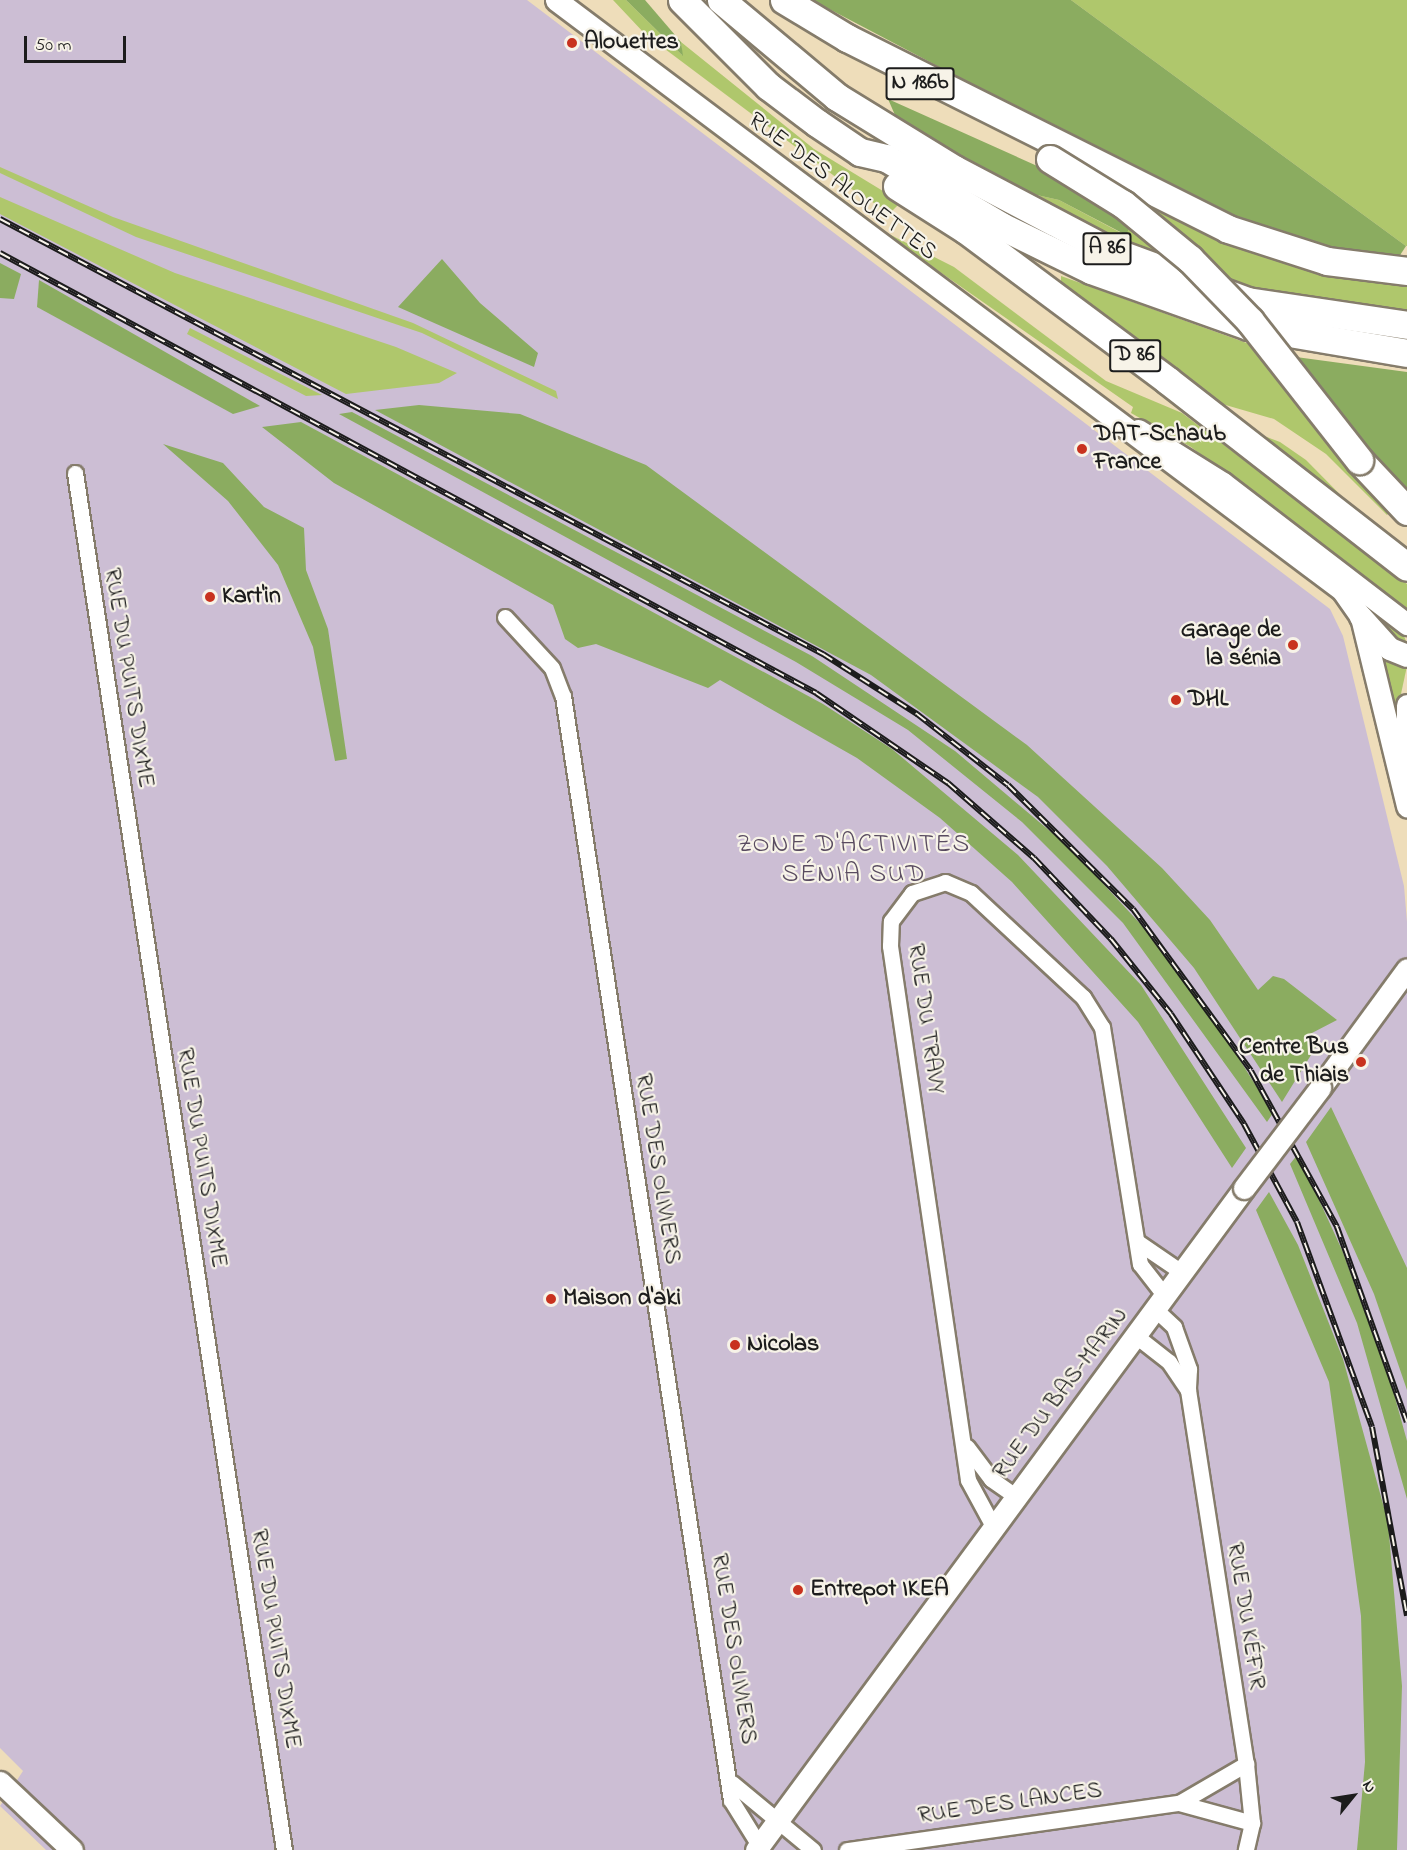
<!DOCTYPE html>
<meta charset="utf-8">
<style>
body{margin:0}
#map{position:relative;width:1407px;height:1850px;overflow:hidden;background:#eeddba;font-family:"Indie Flower",sans-serif}
div>[style]{position:absolute}
.industrial>*{inset:0;background:#ccbed4}
.green>*{inset:0;background:#afc76c}
.forest>*{inset:0;background:#8bac60}
.roads{filter:drop-shadow(2px 0 #857c6b) drop-shadow(-2px 0 #857c6b) drop-shadow(0 2px #857c6b) drop-shadow(0 -2px #857c6b)}
.street>*{height:15px;margin:-7.5px;padding:0 7.5px;transform-origin:7.5px;border-radius:7.5px;background:#fff}
.secondary>*{height:21px;margin:-10.5px;padding:0 10.5px;transform-origin:10.5px;border-radius:10.5px;background:#fff}
.primary>*{height:22px;margin:-11px;padding:0 11px;transform-origin:11px;border-radius:11px;background:#fff}
.highway>*{height:27px;margin:-13.5px;padding:0 13.5px;transform-origin:13.5px;border-radius:13.5px;background:#fff}
.rail>*{height:6px;margin-top:-3px;transform-origin:0;background:repeating-linear-gradient(90deg,#f7f3e8 0 11px,#1c1c1c 0 22px);box-sizing:border-box;border-block:2px solid #1c1c1c}
.bridges{filter:drop-shadow(2px 0 #857c6b) drop-shadow(-2px 0 #857c6b) drop-shadow(0 2px #857c6b) drop-shadow(0 -2px #857c6b)}
.secondary-bridge>*{height:21px;margin:-10.5px;padding:0 10.5px;transform-origin:10.5px;border-radius:10.5px;background:#fff}
.highway-bridge>*{height:27px;margin:-13.5px;padding:0 13.5px;transform-origin:13.5px;border-radius:13.5px;background:#fff}
.dots>*{width:16px;height:16px;translate:-50% -50%;box-sizing:border-box;border:3px solid #f7f3e8;border-radius:50%}
span{translate:-50% -50%;white-space:nowrap;text-align:center;line-height:1.15;-webkit-text-stroke:4.5px #f7f3e8;paint-order:stroke}
.shield-label span{padding:2px 4px;background:#f7f3e8;border:2px solid;border-radius:4px;-webkit-text-stroke-width:0}
.shield-label{font-size:22px;color:#1c1c1c;font-weight:700}
.poi-label{font-size:24px;color:#1c1c1c;font-weight:700}
.left{translate:0 -50%;text-align:left}
.right{translate:-100% -50%;text-align:right}
.street-label{font-size:24px;color:#1c1c1c}
.neighbourhood-label{font-size:26px;color:#594b60;letter-spacing:1.5px}
.north{position:absolute;left:1323px;top:1766px;width:60px;height:60px;-webkit-text-stroke:4px #f7f3e8;paint-order:stroke;rotate:60deg;font-size:16px;font-weight:700;line-height:24px;text-align:center;color:#1c1c1c}
.north::after{content:'';display:block;margin:auto;width:21px;height:27px;background:#1c1c1c;clip-path:polygon(50% 0,100% 100%,50% 72%,0 100%)}
.scale{position:absolute;left:24px;top:36px;width:102px;height:27px;box-sizing:border-box;border:3px solid #1c1c1c;border-top:0;padding-left:8px;font-size:18px;line-height:21px;white-space:nowrap;color:#1c1c1c;-webkit-text-stroke:4px #f7f3e8;paint-order:stroke}
</style>
<div id="map">
<div class="industrial">
<i style="clip-path:polygon(0 0,527px 0,1330px 609px,1343px 636px,1404px 886px,1407px 922px,1407px 1850px,46px 1850px,0 1806px,23px 1771px,0 1748px)"></i>
</div>
<div class="green">
<i style="clip-path:polygon(613px 0,626px 0,682px 55px,681px 42px,814px 149px,901px 202px,890px 213px,853px 190px,645px 34px)"></i>
<i style="clip-path:polygon(1071px 0,1407px 0,1407px 246px,1406px 246px)"></i>
<i style="clip-path:polygon(0 167px,113px 217px,413px 323px,556px 391px,558px 399px,422px 333px,136px 237px,0 173px)"></i>
<i style="clip-path:polygon(1019px 191px,1059px 200px,1125px 235px,1131px 224px,1170px 258px,1102px 234px)"></i>
<i style="clip-path:polygon(0 197px,175px 273px,396px 347px,457px 373px,439px 383px,346px 394px,0 214px)"></i>
<i style="clip-path:polygon(1131px 199px,1214px 234px,1407px 280px,1407px 313px,1301px 300px,1235px 284px)"></i>
<i style="clip-path:polygon(877px 228px,954px 267px,1106px 381px,1182px 413px,1407px 584px,1407px 611px,1191px 447px,1131px 413px,1133px 407px)"></i>
<i style="clip-path:polygon(1061px 276px,1255px 346px,1392px 509px,1387px 515px,1326px 454px,1274px 419px,1205px 399px,1061px 293px)"></i>
<i style="clip-path:polygon(190px 328px,322px 395px,306px 396px,187px 334px)"></i>
<i style="clip-path:polygon(1236px 425px,1280px 442px,1306px 460px,1379px 534px)"></i>
<i style="clip-path:polygon(1366px 603px,1401px 628px,1407px 644px,1401px 646px,1380px 627px)"></i>
<i style="clip-path:polygon(1376px 650px,1407px 666px,1396px 717px)"></i>
</div>
<div class="forest">
<i style="clip-path:polygon(626px 0,645px 0,681px 42px,683px 56px)"></i>
<i style="clip-path:polygon(812px 0,1071px 0,1406px 246px,1395px 263px,1329px 254px,1221px 215px)"></i>
<i style="clip-path:polygon(888px 99px,1073px 182px,1131px 224px,1126px 235px,1059px 200px,1019px 191px,898px 122px)"></i>
<i style="clip-path:polygon(442px 259px,480px 303px,538px 353px,534px 367px,398px 307px)"></i>
<i style="clip-path:polygon(0 263px,21px 274px,14px 299px,0 298px)"></i>
<i style="clip-path:polygon(39px 280px,260px 406px,233px 414px,37px 307px)"></i>
<i style="clip-path:polygon(1296px 357px,1407px 372px,1407px 494px,1340px 418px)"></i>
<i style="clip-path:polygon(419px 405px,520px 414px,646px 465px,1027px 745px,1162px 868px,1210px 920px,1258px 990px,1273px 976px,1284px 979px,1337px 1020px,1310px 1034px,1319px 1042px,1282px 1102px,1194px 968px,1107px 866px,1038px 797px,871px 675px,375px 410px)"></i>
<i style="clip-path:polygon(352px 412px,812px 656px,955px 751px,1070px 848px,1146px 930px,1218px 1025px,1273px 1113px,1267px 1122px,1123px 923px,1022px 822px,908px 730px,796px 662px,339px 414px)"></i>
<i style="clip-path:polygon(301px 422px,823px 704px,892px 749px,1018px 855px,1141px 985px,1246px 1148px,1232px 1168px,1138px 1022px,1012px 882px,940px 818px,857px 758px,720px 680px,708px 688px,596px 644px,578px 648px,565px 639px,553px 605px,334px 483px,262px 427px)"></i>
<i style="clip-path:polygon(163px 444px,223px 463px,264px 507px,304px 528px,306px 570px,328px 629px,347px 759px,335px 761px,313px 647px,278px 565px,228px 501px)"></i>
<i style="clip-path:polygon(1331px 1107px,1407px 1268px,1407px 1390px,1374px 1294px,1306px 1142px)"></i>
<i style="clip-path:polygon(1298px 1154px,1342px 1250px,1391px 1383px,1407px 1441px,1407px 1499px,1357px 1323px,1290px 1164px)"></i>
<i style="clip-path:polygon(1269px 1192px,1298px 1245px,1343px 1359px,1388px 1522px,1402px 1686px,1397px 1850px,1357px 1850px,1365px 1762px,1361px 1616px,1329px 1382px,1256px 1210px)"></i>
</div>
<div class="roads">
<div class="street">
<i style="left:75px;top:473px;width:1393px;rotate:81.37deg"></i>
<i style="left:505px;top:617px;width:69px;rotate:47.3deg"></i>
<i style="left:552px;top:668px;width:30px;rotate:69deg"></i>
<i style="left:563px;top:696px;width:1117px;rotate:81.35deg"></i>
<i style="left:731px;top:1800px;width:59px;rotate:58.2deg"></i>
<i style="left:1139px;top:1243px;width:53px;rotate:34.3deg"></i>
<i style="left:1156px;top:1310px;width:25px;rotate:43deg"></i>
<i style="left:1174px;top:1327px;width:45px;rotate:70.3deg"></i>
<i style="left:1189px;top:1369px;width:21px;rotate:93deg"></i>
<i style="left:1188px;top:1390px;width:378px;rotate:81.2deg"></i>
<i style="left:1246px;top:1764px;width:59px;rotate:84.2deg"></i>
<i style="left:1252px;top:1823px;width:28px;rotate:103deg"></i>
<i style="left:1136px;top:1336px;width:42px;rotate:38.2deg"></i>
<i style="left:1169px;top:1362px;width:34px;rotate:56deg"></i>
<i style="left:967px;top:1447px;width:40px;rotate:53deg"></i>
<i style="left:991px;top:1479px;width:32px;rotate:35deg"></i>
<i style="left:994px;top:1528px;width:55px;rotate:-118.4deg"></i>
<i style="left:968px;top:1480px;width:540px;rotate:-98.31deg"></i>
<i style="left:890px;top:946px;width:25px;rotate:-88deg"></i>
<i style="left:891px;top:921px;width:35px;rotate:-53deg"></i>
<i style="left:912px;top:893px;width:35px;rotate:-18deg"></i>
<i style="left:945px;top:882px;width:28px;rotate:23deg"></i>
<i style="left:971px;top:893px;width:153px;rotate:42.9deg"></i>
<i style="left:1083px;top:997px;width:36px;rotate:58deg"></i>
<i style="left:1102px;top:1027px;width:240px;rotate:80.9deg"></i>
<i style="left:1140px;top:1264px;width:41px;rotate:52deg"></i>
<i style="left:732px;top:1783px;width:105px;rotate:39.6deg"></i>
<i style="left:1179px;top:1803px;width:76px;rotate:15.3deg"></i>
<i style="left:847px;top:1850px;width:335px;rotate:-8.1deg"></i>
<i style="left:1179px;top:1803px;width:78px;rotate:-30.2deg"></i>
</div>
<div class="secondary">
<i style="left:556px;top:0;width:983px;rotate:36.89deg"></i>
<i style="left:1342px;top:590px;width:33px;rotate:55deg"></i>
<i style="left:1361px;top:617px;width:195px;rotate:76.3deg"></i>
<i style="left:1138px;top:430px;width:100px;rotate:31.9deg"></i>
<i style="left:1223px;top:483px;width:232px;rotate:37.5deg"></i>
<i style="left:1407px;top:705px;width:46px;rotate:90deg"></i>
<i style="left:1320px;top:1088px;width:147px;rotate:-53.8deg"></i>
<i style="left:0;top:1782px;width:99px;rotate:43.4deg"></i>
<i style="left:756px;top:1850px;width:822px;rotate:-53.6deg"></i>
</div>
<div class="primary">
<i style="left:1361px;top:617px;width:43px;rotate:47.8deg"></i>
<i style="left:1390px;top:649px;width:18px;rotate:22deg"></i>
</div>
<div class="highway">
<i style="left:682px;top:0;width:122px;rotate:45deg"></i>
<i style="left:768px;top:86px;width:61px;rotate:37.1deg"></i>
<i style="left:817px;top:123px;width:52px;rotate:34deg"></i>
<i style="left:860px;top:152px;width:27px;rotate:13deg"></i>
<i style="left:886px;top:158px;width:134px;rotate:30.6deg"></i>
<i style="left:1001px;top:226px;width:100px;rotate:26.1deg"></i>
<i style="left:1091px;top:270px;width:167px;rotate:19.6deg"></i>
<i style="left:1248px;top:326px;width:161px;rotate:9.6deg"></i>
<i style="left:721px;top:0;width:151px;rotate:39.9deg"></i>
<i style="left:837px;top:97px;width:137px;rotate:31.6deg"></i>
<i style="left:954px;top:169px;width:170px;rotate:27.8deg"></i>
<i style="left:1104px;top:248px;width:153px;rotate:20.3deg"></i>
<i style="left:1247px;top:301px;width:162px;rotate:8.5deg"></i>
<i style="left:784px;top:0;width:74px;rotate:31.1deg"></i>
<i style="left:847px;top:38px;width:426px;rotate:26.6deg"></i>
<i style="left:1228px;top:229px;width:104px;rotate:17.9deg"></i>
<i style="left:1327px;top:261px;width:81px;rotate:7.1deg"></i>
<i style="left:897px;top:186px;width:82px;rotate:32.5deg"></i>
<i style="left:966px;top:230px;width:251px;rotate:36.7deg"></i>
<i style="left:1167px;top:380px;width:304px;rotate:37.9deg"></i>
<i style="left:1359px;top:460px;width:70px;rotate:46.7deg"></i>
</div>
</div>
<div class="rail">
<i style="left:0;top:219px;width:931px;rotate:27.86deg"></i>
<i style="left:823px;top:654px;width:112px;rotate:32.6deg"></i>
<i style="left:917px;top:714px;width:115px;rotate:38deg"></i>
<i style="left:1008px;top:785px;width:176px;rotate:44.8deg"></i>
<i style="left:1133px;top:909px;width:200px;rotate:53.9deg"></i>
<i style="left:1251px;top:1071px;width:178px;rotate:61.1deg"></i>
<i style="left:1337px;top:1227px;width:207px;rotate:70.3deg"></i>
<i style="left:0;top:253px;width:927px;rotate:28.33deg"></i>
<i style="left:816px;top:693px;width:160px;rotate:34.3deg"></i>
<i style="left:948px;top:783px;width:114px;rotate:41.1deg"></i>
<i style="left:1034px;top:858px;width:112px;rotate:46.5deg"></i>
<i style="left:1111px;top:939px;width:96px;rotate:51.3deg"></i>
<i style="left:1171px;top:1014px;width:132px;rotate:56.4deg"></i>
<i style="left:1244px;top:1124px;width:111px;rotate:61.6deg"></i>
<i style="left:1297px;top:1222px;width:218px;rotate:69.9deg"></i>
<i style="left:1372px;top:1427px;width:192px;rotate:79.5deg"></i>
</div>
<div class="bridges">
<div class="secondary-bridge">
<i style="left:1244px;top:1188px;width:126px;rotate:-52.8deg"></i>
</div>
<div class="highway-bridge">
<i style="left:1050px;top:159px;width:86px;rotate:31.7deg"></i>
<i style="left:1123px;top:204px;width:87px;rotate:39.4deg"></i>
<i style="left:1190px;top:259px;width:86px;rotate:45.9deg"></i>
<i style="left:1250px;top:321px;width:177px;rotate:51.9deg"></i>
</div>
</div>
<div class="dots">
<i style="left:572px;top:43px;background:#c8321e"></i>
<i style="left:1082px;top:449px;background:#c8321e"></i>
<i style="left:210px;top:597px;background:#c8321e"></i>
<i style="left:1293px;top:645px;background:#c8321e"></i>
<i style="left:1176px;top:700px;background:#c8321e"></i>
<i style="left:1361px;top:1062px;background:#c8321e"></i>
<i style="left:551px;top:1299px;background:#c8321e"></i>
<i style="left:735px;top:1345px;background:#c8321e"></i>
<i style="left:798px;top:1590px;background:#c8321e"></i>
</div>
<div class="shield-label">
<span style="left:920px;top:84px">N 186b</span>
<span style="left:1107px;top:249px">A 86</span>
<span style="left:1135px;top:356px">D 86</span>
</div>
<div class="poi-label">
<span class="left" style="left:584px;top:43px">Alouettes</span>
<span class="left" style="left:1094px;top:449px">DAT-Schaub<br>France</span>
<span class="left" style="left:222px;top:597px">Kart'in</span>
<span class="right" style="left:1281px;top:645px">Garage de<br>la sénia</span>
<span class="left" style="left:1188px;top:700px">DHL</span>
<span class="right" style="left:1349px;top:1062px">Centre Bus<br>de Thiais</span>
<span class="left" style="left:563px;top:1299px">Maison d'aki</span>
<span class="left" style="left:747px;top:1345px">Nicolas</span>
<span class="left" style="left:810px;top:1590px">Entrepot IKEA</span>
</div>
<div class="street-label">
<span style="left:842px;top:187px;rotate:37deg">RUE DES ALOUETTES</span>
<span style="left:128px;top:678px;rotate:81deg">RUE DU PUITS DIXME</span>
<span style="left:925px;top:1019px;rotate:82deg">RUE DU TRAVY</span>
<span style="left:201px;top:1158px;rotate:81deg">RUE DU PUITS DIXME</span>
<span style="left:657px;top:1169px;rotate:81deg">RUE DES OLIVIERS</span>
<span style="left:1061px;top:1394px;rotate:-53deg">RUE DU BAS-MARIN</span>
<span style="left:1245px;top:1616px;rotate:81deg">RUE DU KÉFIR</span>
<span style="left:275px;top:1639px;rotate:81deg">RUE DU PUITS DIXME</span>
<span style="left:733px;top:1649px;rotate:81deg">RUE DES OLIVIERS</span>
<span style="left:1010px;top:1804px;rotate:-8deg">RUE DES LANCES</span>
</div>
<div class="neighbourhood-label">
<span style="left:854px;top:861px">ZONE D'ACTIVITÉS<br>SÉNIA SUD</span>
</div>
<div class="north">N</div>
<div class="scale">50 m</div>
</div>
